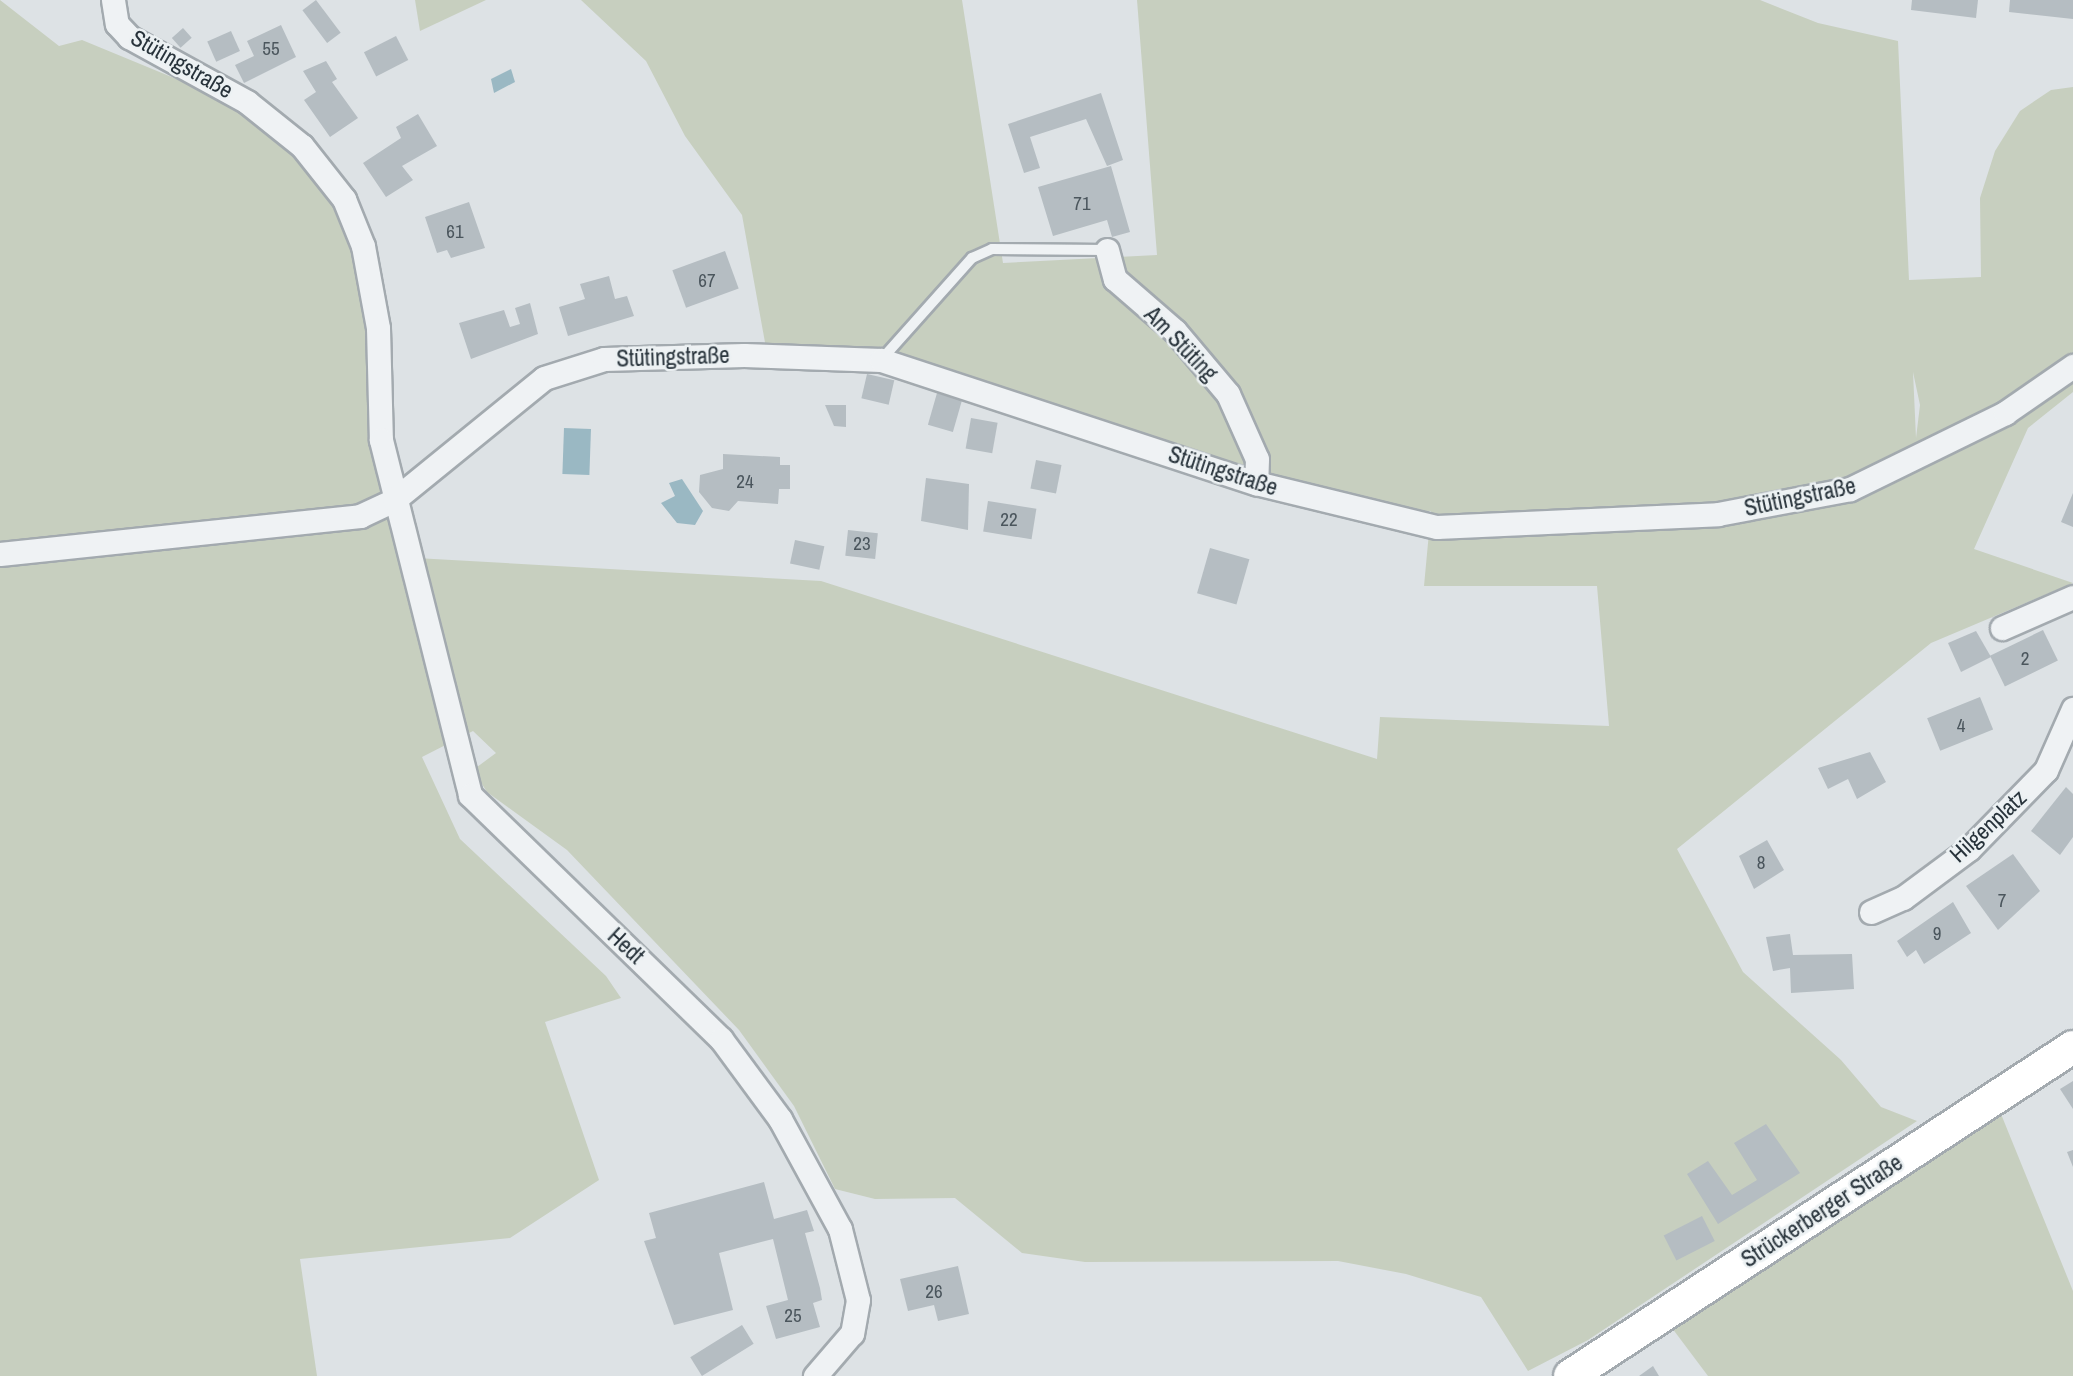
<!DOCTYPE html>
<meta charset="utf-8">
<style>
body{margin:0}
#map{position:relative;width:2073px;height:1376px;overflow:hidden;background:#dde2e5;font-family:"Archivo Narrow",sans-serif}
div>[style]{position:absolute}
.green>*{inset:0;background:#c7cfbf}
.water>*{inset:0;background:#9ab8c3;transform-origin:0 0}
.building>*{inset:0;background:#b5bdc2;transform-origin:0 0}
.roads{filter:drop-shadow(2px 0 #a3aaaf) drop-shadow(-2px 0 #a3aaaf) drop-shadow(0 2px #a3aaaf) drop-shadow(0 -2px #a3aaaf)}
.service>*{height:10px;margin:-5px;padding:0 5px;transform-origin:5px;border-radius:5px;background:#eff2f4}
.minor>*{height:23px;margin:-11.5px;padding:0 11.5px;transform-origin:11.5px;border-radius:11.5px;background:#eff2f4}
.secondary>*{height:32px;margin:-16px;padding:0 16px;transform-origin:16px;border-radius:16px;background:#fff}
span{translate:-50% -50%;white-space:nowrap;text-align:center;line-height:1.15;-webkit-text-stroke:5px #ecf1f3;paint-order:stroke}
.number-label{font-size:19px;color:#4b565d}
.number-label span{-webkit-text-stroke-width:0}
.street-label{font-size:23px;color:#28333b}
</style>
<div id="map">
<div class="green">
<i style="clip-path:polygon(evenodd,0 0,59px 46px,82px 40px,208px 92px,264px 125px,321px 184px,355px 248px,371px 328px,376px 451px,398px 557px,821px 581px,1377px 759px,1380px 717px,1609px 726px,1597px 586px,1424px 586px,1431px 511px,1393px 514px,919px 363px,766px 348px,742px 215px,685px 136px,646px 61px,581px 0,962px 0,1003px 263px,1157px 255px,1137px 0,1760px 0,1818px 23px,1898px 41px,1909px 280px,1981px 277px,1980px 198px,1995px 151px,2020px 111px,2051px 90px,2073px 87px,2073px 392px,2028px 428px,1974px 549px,2073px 583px,1931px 643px,1677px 849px,1743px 972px,1841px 1060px,1881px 1107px,1917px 1121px,1588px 1340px,1528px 1371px,1481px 1297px,1406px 1274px,1338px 1261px,1085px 1262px,1022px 1253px,955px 1198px,875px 1199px,835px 1189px,794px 1106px,739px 1030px,567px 850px,487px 792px,473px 770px,496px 753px,473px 731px,422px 757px,460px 839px,606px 976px,621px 998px,545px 1022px,599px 1180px,510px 1238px,300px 1259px,317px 1376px,0 1376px,0 0,1913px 372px,1920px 405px,1916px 438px,1913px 372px)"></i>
<i style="clip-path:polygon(415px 0,486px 0,420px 31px)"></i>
<i style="clip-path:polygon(2001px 1114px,2073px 1291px,2073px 1376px,1708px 1376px,1672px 1328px)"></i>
</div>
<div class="water">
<i style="clip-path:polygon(511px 69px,515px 82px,494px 93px,491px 79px)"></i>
<i style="left:564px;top:428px;width:27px;height:46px;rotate:2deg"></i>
<i style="clip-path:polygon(682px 479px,703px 511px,695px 525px,677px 523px,661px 503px,675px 496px,669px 483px)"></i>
</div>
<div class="building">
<i style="left:316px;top:0;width:41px;height:17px;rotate:53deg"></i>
<i style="clip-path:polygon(1912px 0,1978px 0,1976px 18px,1911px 10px)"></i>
<i style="clip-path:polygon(2010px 0,2073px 0,2073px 19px,2009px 12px)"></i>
<i style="clip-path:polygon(281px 25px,296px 57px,244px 83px,235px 65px,254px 56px,247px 41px)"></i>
<i style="left:183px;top:28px;width:13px;height:15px;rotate:48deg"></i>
<i style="left:231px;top:31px;width:22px;height:26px;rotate:66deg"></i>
<i style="left:396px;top:36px;width:27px;height:36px;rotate:63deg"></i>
<i style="clip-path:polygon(326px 61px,337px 79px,332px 82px,358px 118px,330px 137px,304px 100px,316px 92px,303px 71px)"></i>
<i style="clip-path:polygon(1101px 93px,1123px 160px,1107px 166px,1086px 119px,1030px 137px,1040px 168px,1024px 173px,1008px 124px)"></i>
<i style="clip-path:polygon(418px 114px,437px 146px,402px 166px,413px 180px,386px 197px,363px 163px,401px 138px,396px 127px)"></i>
<i style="clip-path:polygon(1111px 166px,1130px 232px,1112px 237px,1107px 220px,1053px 236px,1038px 187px)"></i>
<i style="clip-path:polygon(469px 202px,485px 248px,451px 258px,447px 250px,437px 253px,425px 217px)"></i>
<i style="left:725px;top:251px;width:40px;height:56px;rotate:70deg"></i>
<i style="clip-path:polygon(609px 276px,615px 299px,627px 296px,634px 316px,568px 336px,559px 307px,585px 299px,580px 284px)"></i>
<i style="clip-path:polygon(530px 303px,538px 334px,471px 359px,459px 323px,504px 310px,510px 327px,520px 324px,515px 308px)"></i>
<i style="left:867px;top:374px;width:28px;height:25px;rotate:13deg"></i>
<i style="left:937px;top:393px;width:26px;height:33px;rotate:16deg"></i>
<i style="clip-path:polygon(825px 405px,846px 405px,846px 427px,834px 426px)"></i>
<i style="left:971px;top:418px;width:27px;height:31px;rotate:10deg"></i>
<i style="clip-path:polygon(723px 454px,780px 457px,780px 465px,790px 465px,790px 489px,779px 489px,778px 504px,738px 501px,729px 511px,712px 508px,699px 492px,700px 475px,723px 469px)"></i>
<i style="left:1036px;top:460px;width:26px;height:29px;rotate:11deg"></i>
<i style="clip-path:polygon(926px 478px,969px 484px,968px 530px,921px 521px)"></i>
<i style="clip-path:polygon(2073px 493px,2073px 527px,2061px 522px)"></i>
<i style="left:988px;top:501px;width:49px;height:31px;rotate:9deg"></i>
<i style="left:848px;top:530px;width:30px;height:26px;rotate:6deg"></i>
<i style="left:795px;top:540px;width:30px;height:24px;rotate:12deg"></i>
<i style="left:1210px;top:548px;width:41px;height:47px;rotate:16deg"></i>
<i style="left:2043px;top:630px;width:34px;height:59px;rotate:64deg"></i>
<i style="clip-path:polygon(1976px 631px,1991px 657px,1961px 672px,1948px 643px)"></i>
<i style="left:1980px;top:697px;width:35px;height:57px;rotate:68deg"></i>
<i style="clip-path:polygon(1870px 752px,1886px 782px,1857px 799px,1848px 779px,1828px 789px,1818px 768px)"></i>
<i style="clip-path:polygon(2066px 787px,2073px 794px,2073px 837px,2060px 855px,2031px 831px)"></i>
<i style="clip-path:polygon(1767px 840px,1784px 870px,1754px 889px,1739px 856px)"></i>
<i style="clip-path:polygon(2013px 854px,2040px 891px,1998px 930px,1966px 886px)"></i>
<i style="clip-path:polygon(1953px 902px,1971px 933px,1924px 964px,1916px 950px,1907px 957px,1897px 941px)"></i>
<i style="clip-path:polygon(1790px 934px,1793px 955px,1852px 954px,1854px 989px,1791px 993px,1790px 968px,1773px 971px,1766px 937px)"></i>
<i style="clip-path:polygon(2073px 1081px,2073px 1109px,2060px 1089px)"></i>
<i style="clip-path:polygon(1766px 1124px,1800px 1173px,1718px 1224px,1687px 1174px,1708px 1161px,1732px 1195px,1757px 1180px,1734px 1143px)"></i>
<i style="clip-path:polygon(2073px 1150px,2073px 1167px,2067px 1152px)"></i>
<i style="clip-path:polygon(764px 1182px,774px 1219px,807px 1210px,814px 1231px,805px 1233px,820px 1288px,822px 1300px,813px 1303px,820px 1327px,776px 1339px,766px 1306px,788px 1300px,773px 1239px,719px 1253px,733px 1310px,674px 1325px,644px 1241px,656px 1238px,649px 1213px)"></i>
<i style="left:1702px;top:1216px;width:28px;height:43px;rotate:63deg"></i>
<i style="clip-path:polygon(958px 1266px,969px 1314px,938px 1321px,934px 1305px,908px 1311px,900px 1279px)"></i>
<i style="left:742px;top:1325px;width:22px;height:61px;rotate:58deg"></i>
<i style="clip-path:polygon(1653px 1366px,1659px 1376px,1639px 1376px)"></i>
</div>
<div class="roads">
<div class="service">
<i style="left:881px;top:360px;width:137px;rotate:-48.3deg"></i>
<i style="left:972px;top:258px;width:22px;rotate:-24deg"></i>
<i style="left:992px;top:249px;width:115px;rotate:0.5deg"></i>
</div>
<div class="minor">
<i style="left:113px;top:0;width:24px;rotate:81deg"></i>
<i style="left:117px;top:24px;width:18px;rotate:47deg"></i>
<i style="left:129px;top:37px;width:135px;rotate:28.8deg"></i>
<i style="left:247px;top:102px;width:70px;rotate:38.7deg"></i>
<i style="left:302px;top:146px;width:68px;rotate:51.6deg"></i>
<i style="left:344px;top:199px;width:51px;rotate:68deg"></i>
<i style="left:363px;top:246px;width:83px;rotate:79.6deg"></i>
<i style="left:378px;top:328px;width:112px;rotate:88.5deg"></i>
<i style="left:381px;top:440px;width:366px;rotate:75.9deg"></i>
<i style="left:470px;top:795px;width:350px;rotate:44.2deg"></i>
<i style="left:721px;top:1039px;width:99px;rotate:53.6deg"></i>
<i style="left:780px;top:1119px;width:125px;rotate:61.4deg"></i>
<i style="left:840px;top:1229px;width:73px;rotate:75.8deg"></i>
<i style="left:858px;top:1300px;width:34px;rotate:100deg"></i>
<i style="left:852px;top:1333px;width:57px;rotate:130.7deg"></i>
<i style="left:1107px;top:250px;width:30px;rotate:75deg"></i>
<i style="left:1115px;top:279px;width:79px;rotate:40.9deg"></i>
<i style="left:1175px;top:331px;width:82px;rotate:49.9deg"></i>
<i style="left:1228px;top:394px;width:71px;rotate:66deg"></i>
<i style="left:1257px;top:459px;width:24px;rotate:92deg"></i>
<i style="left:0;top:554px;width:362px;rotate:-6deg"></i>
<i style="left:360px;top:516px;width:38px;rotate:-25deg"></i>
<i style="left:394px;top:500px;width:193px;rotate:-39.1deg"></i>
<i style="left:544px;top:378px;width:63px;rotate:-17.6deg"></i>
<i style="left:604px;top:359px;width:140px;rotate:-1.6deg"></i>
<i style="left:744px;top:355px;width:137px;rotate:2.1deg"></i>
<i style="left:881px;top:360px;width:395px;rotate:18.2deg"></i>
<i style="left:1256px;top:483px;width:186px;rotate:13.7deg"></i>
<i style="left:1437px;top:527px;width:281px;rotate:-2.6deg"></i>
<i style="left:1718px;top:514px;width:134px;rotate:-10.7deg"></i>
<i style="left:1850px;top:489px;width:173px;rotate:-26.1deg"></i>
<i style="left:2005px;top:413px;width:83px;rotate:-34.7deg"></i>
<i style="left:2002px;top:628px;width:77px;rotate:-23.6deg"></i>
<i style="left:1871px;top:912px;width:35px;rotate:-24deg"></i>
<i style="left:1903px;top:898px;width:82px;rotate:-36.6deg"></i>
<i style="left:1969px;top:849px;width:110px;rotate:-45.7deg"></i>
<i style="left:2046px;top:770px;width:67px;rotate:-66.1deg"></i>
</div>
<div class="secondary">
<i style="left:1570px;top:1376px;width:601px;rotate:-33.19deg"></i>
</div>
</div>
<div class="number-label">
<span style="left:271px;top:49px">55</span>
<span style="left:1082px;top:204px">71</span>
<span style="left:455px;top:232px">61</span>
<span style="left:707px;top:281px">67</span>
<span style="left:745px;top:482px">24</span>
<span style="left:1009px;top:520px">22</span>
<span style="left:862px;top:544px">23</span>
<span style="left:2025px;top:659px">2</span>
<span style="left:1961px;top:726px">4</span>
<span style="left:1761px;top:863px">8</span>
<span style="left:2002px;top:901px">7</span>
<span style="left:1937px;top:934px">9</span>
<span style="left:934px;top:1292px">26</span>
<span style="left:793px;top:1316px">25</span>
</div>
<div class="street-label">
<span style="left:182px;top:64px;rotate:30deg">Stütingstraße</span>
<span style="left:1181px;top:344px;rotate:46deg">Am Stüting</span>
<span style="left:673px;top:357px;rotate:-2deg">Stütingstraße</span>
<span style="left:1223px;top:471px;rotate:18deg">Stütingstraße</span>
<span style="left:1800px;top:497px;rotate:-12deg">Stütingstraße</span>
<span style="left:1988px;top:826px;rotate:-43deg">Hilgenplatz</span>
<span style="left:626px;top:946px;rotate:43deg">Hedt</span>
<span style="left:1822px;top:1211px;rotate:-33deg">Strückerberger Straße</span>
</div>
</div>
